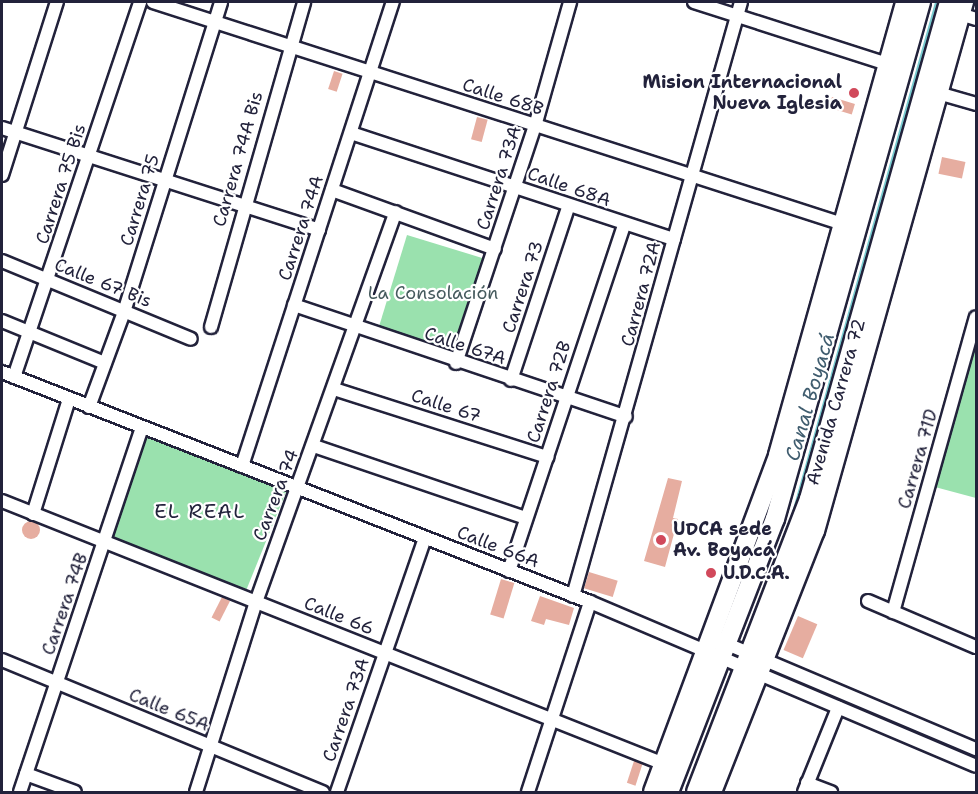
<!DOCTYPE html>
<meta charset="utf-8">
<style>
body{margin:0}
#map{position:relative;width:978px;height:794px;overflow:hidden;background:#fff;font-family:"Shantell Sans",sans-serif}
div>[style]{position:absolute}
.green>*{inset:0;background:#9ae1ae;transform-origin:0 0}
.stream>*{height:3px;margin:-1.5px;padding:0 1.5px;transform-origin:1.5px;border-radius:1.5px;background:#78cacf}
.building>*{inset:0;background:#e6ada0;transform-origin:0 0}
.round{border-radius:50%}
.roads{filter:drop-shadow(2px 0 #22223b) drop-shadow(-2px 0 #22223b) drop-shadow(0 2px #22223b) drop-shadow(0 -2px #22223b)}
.minor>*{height:12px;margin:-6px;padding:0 6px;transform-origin:6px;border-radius:6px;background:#fff}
.highway>*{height:18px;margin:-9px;padding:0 9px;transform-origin:9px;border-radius:9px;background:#fff}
.dots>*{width:16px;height:16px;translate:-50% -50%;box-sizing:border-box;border:3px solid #fff;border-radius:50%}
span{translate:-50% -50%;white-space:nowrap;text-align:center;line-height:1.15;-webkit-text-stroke:4.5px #fff;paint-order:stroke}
.poi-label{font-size:18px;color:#22223b;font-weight:700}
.right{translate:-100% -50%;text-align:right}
.left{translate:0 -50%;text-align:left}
.street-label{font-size:18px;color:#22223b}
.park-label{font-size:18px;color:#465b5e}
.water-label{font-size:20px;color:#405d6f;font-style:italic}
.neighbourhood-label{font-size:20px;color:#22223b;letter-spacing:1.5px}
.frame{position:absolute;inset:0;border:3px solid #22223b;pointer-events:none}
</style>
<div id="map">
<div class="green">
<i style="left:407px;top:235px;width:87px;height:96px;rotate:17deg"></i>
<i style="clip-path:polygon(976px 335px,976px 498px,935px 487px)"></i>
<i style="left:145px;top:435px;width:152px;height:108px;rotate:22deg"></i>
</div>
<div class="stream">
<i style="left:790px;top:523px;width:541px;rotate:-74.35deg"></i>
</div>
<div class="building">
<i style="left:334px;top:71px;width:9px;height:19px;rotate:18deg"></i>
<i style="left:832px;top:97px;width:24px;height:11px;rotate:17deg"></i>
<i style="left:477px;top:117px;width:11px;height:23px;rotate:15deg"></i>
<i style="left:942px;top:157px;width:24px;height:17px;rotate:12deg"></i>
<i style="clip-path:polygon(668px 478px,682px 481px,673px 518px,678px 519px,665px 567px,644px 561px)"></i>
<i class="round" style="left:22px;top:521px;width:18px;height:18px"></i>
<i style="left:589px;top:572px;width:30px;height:17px;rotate:17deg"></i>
<i style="left:501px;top:579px;width:14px;height:37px;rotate:17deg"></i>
<i style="clip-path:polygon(540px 596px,574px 608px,569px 625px,546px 619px,544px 625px,531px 621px)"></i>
<i style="left:222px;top:597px;width:9px;height:23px;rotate:27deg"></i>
<i style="left:798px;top:616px;width:21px;height:37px;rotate:23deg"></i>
<i style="left:634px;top:761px;width:9px;height:23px;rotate:18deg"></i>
</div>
<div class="roads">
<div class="minor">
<i style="left:153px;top:2px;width:725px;rotate:17.84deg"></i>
<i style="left:694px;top:2px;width:203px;rotate:17.8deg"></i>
<i style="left:960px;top:14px;width:17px;rotate:17deg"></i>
<i style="left:938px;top:93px;width:40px;rotate:16deg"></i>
<i style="left:2px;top:128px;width:333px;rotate:17.8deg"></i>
<i style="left:351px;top:133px;width:340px;rotate:18.2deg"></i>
<i style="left:2px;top:175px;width:182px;rotate:-72.4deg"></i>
<i style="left:332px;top:190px;width:173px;rotate:19.9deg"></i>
<i style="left:2px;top:261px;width:204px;rotate:22.4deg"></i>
<i style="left:294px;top:305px;width:350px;rotate:18.6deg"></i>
<i style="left:2px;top:321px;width:111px;rotate:22.2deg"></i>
<i style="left:211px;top:327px;width:338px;rotate:-74deg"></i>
<i style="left:456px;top:363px;width:250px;rotate:-71.6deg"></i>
<i style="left:535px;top:126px;width:129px;rotate:-74.2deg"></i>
<i style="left:2px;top:372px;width:631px;rotate:21.36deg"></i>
<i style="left:590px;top:602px;width:419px;rotate:23deg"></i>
<i style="left:14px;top:377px;width:396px;rotate:-71.4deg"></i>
<i style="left:511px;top:380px;width:184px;rotate:-71.7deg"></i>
<i style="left:334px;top:389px;width:224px;rotate:17.7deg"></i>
<i style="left:89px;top:407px;width:101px;rotate:-69.8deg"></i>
<i style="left:124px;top:312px;width:325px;rotate:-72.6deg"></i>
<i style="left:314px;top:446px;width:224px;rotate:18.8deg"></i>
<i style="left:242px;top:466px;width:488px;rotate:-72deg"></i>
<i style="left:2px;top:501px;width:712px;rotate:21.67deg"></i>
<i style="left:33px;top:514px;width:121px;rotate:-72.6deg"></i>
<i style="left:509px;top:571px;width:365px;rotate:-71.6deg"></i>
<i style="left:573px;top:596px;width:617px;rotate:-74.21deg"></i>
<i style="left:868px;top:601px;width:117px;rotate:23.1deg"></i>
<i style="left:893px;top:612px;width:306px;rotate:-74.3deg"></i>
<i style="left:720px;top:641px;width:278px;rotate:22.9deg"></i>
<i style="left:2px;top:660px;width:347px;rotate:22.4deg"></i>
<i style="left:26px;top:774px;width:52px;rotate:20.2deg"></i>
<i style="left:807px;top:783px;width:26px;rotate:21deg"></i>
<i style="left:20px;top:792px;width:385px;rotate:-71.5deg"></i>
<i style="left:196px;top:792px;width:199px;rotate:-72.5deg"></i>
<i style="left:256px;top:602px;width:414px;rotate:-70.3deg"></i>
<i style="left:337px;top:792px;width:269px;rotate:-70.9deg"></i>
<i style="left:528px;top:792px;width:200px;rotate:-71.9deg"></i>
<i style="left:804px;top:792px;width:91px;rotate:-68deg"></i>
</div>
<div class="highway">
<i style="left:653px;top:792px;width:359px;rotate:-69.6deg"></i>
<i style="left:778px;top:455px;width:470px;rotate:-74.3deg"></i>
<i style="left:669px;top:792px;width:293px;rotate:-68.8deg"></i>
<i style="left:775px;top:519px;width:537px;rotate:-74.23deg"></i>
<i style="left:696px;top:792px;width:314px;rotate:-68.9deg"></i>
<i style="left:809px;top:499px;width:516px;rotate:-74.27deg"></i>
<i style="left:712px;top:792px;width:281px;rotate:-68.5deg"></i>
<i style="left:815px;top:531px;width:550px;rotate:-74.27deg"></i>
</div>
</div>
<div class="dots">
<i style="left:854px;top:93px;background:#d1495b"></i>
<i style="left:661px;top:540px;background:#d1495b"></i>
<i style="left:711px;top:573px;background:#d1495b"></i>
</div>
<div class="poi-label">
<span class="right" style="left:842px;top:93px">Mision Internacional<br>Nueva Iglesia</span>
<span class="left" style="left:673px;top:540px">UDCA sede<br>Av. Boyacá</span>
<span class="left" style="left:723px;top:573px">U.D.C.A.</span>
</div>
<div class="street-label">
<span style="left:503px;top:97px;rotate:18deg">Calle 68B</span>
<span style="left:238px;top:159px;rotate:-74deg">Carrera 74A Bis</span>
<span style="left:499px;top:178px;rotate:-72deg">Carrera 73A</span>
<span style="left:61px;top:184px;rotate:-72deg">Carrera 75 Bis</span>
<span style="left:569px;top:187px;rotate:19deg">Calle 68A</span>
<span style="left:140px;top:200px;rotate:-73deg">Carrera 75</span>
<span style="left:301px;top:228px;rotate:-72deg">Carrera 74A</span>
<span style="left:103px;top:283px;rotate:22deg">Calle 67 Bis</span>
<span style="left:523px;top:287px;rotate:-72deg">Carrera 73</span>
<span style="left:641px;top:294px;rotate:-75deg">Carrera 72A</span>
<span style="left:465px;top:346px;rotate:18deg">Calle 67A</span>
<span style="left:549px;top:392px;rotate:-72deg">Carrera 72B</span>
<span style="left:836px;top:402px;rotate:-74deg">Avenida Carrera 72</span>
<span style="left:446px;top:406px;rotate:18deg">Calle 67</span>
<span style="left:918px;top:459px;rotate:-74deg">Carrera 71D</span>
<span style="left:276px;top:495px;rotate:-69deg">Carrera 74</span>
<span style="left:498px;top:547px;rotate:21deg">Calle 66A</span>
<span style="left:65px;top:604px;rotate:-71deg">Carrera 74B</span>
<span style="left:339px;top:616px;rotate:22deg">Calle 66</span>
<span style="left:169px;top:710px;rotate:22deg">Calle 65A</span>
<span style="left:346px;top:710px;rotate:-71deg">Carrera 73A</span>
</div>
<div class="park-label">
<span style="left:433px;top:293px">La Consolación</span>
</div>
<div class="water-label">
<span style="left:810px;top:397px;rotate:-74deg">Canal Boyacá</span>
</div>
<div class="neighbourhood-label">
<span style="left:200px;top:511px">EL REAL</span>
</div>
<div class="frame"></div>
</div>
